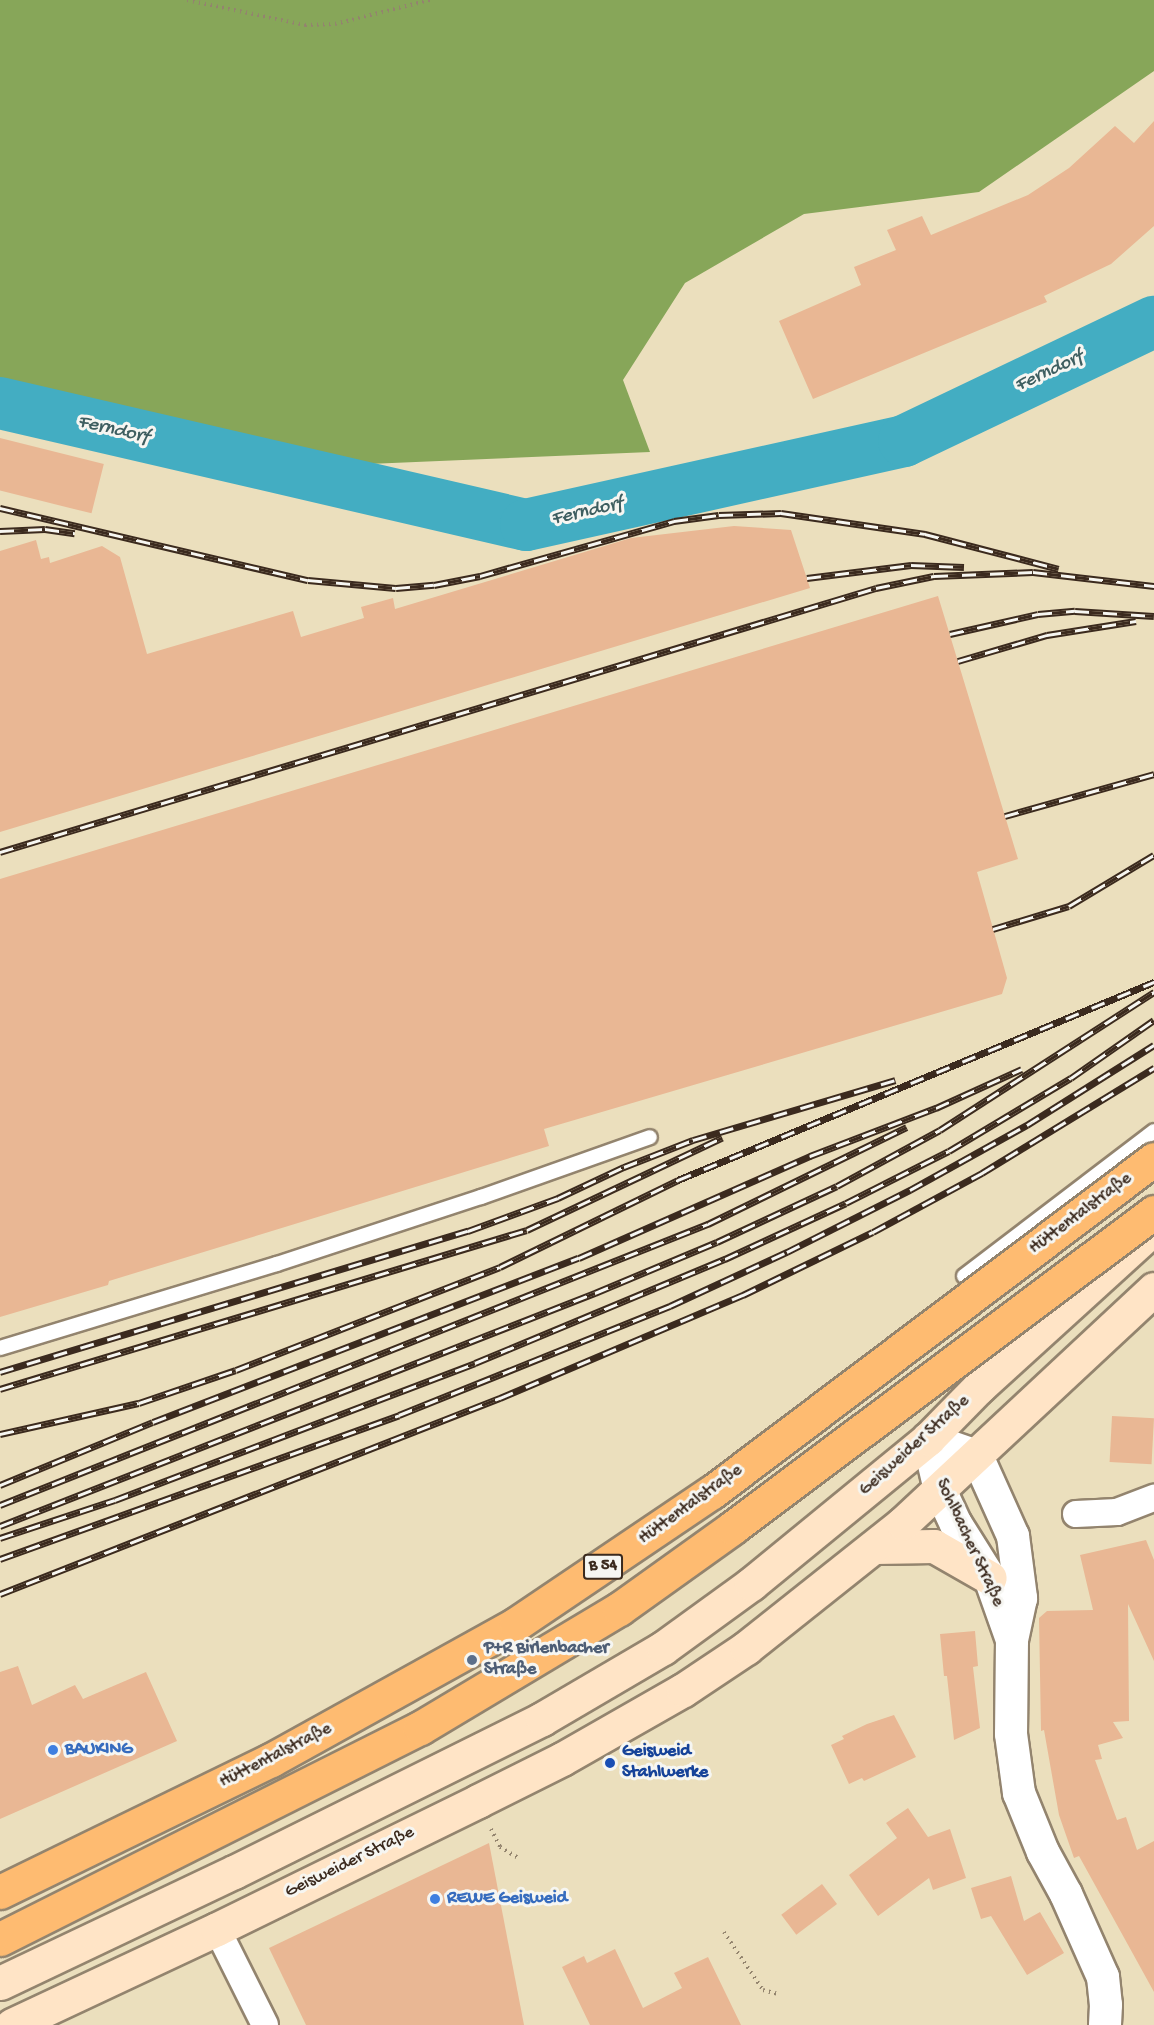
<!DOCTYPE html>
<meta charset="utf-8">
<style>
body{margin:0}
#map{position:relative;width:1154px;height:2025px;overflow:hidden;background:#ebdfbd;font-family:"Gochi Hand",sans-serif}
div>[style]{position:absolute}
.forest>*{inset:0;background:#87a659}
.river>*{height:52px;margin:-26px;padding:0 26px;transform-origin:26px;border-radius:26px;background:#43adc2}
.building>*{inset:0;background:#e9b794;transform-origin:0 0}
.path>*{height:4px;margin-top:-2px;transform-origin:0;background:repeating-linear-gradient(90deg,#93846e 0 1.5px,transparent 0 6px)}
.roads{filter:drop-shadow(2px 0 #93846e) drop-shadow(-2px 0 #93846e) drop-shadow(0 2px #93846e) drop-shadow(0 -2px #93846e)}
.service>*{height:14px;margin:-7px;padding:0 7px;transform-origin:7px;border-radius:7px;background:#fff}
.minor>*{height:26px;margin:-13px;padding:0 13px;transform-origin:13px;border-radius:13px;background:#fff}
.tertiary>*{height:32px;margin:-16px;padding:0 16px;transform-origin:16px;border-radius:16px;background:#fff}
.secondary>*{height:33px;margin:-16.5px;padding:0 16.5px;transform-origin:16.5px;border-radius:16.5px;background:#ffe4c6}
.rail>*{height:7px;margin-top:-3.5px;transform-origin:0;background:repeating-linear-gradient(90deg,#f6f6f2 0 14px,#3b2a1e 0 28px);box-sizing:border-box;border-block:2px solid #3b2a1e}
.bridges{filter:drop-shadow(2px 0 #93846e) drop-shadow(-2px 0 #93846e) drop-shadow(0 2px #93846e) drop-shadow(0 -2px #93846e)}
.trunk-bridge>*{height:33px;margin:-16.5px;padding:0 16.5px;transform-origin:16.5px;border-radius:16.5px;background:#febb71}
.dots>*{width:16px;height:16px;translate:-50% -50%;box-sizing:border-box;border:3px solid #f6f6f2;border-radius:50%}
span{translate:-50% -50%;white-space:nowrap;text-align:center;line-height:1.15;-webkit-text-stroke:6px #f6f6f2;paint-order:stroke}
.shield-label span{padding:2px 4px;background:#f6f6f2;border:2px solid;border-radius:4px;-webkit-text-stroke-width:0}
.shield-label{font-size:16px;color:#3b2a1e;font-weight:700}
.street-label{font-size:18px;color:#3b2a1e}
.service-label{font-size:18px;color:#4e5e75;font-weight:700}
.left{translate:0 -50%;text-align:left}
.shop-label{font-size:18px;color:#366cbe;font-weight:700}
.transit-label{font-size:18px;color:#164399;font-weight:700}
.water-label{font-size:20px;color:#3e5e60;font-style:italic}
</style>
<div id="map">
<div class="forest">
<i style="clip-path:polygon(0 0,1154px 0,1154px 71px,979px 192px,804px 214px,685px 283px,623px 380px,650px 452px,345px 465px,0 380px)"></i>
</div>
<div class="river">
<i style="left:0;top:403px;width:540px;rotate:13.06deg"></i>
<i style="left:526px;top:525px;width:387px;rotate:-12.5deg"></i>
<i style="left:904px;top:441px;width:277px;rotate:-25.5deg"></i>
</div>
<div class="building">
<i style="clip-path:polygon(1154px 121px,1154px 226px,1111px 264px,1044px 296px,1047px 302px,813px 399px,779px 321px,861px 285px,854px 267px,896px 250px,887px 230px,922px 216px,931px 235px,1028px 195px,1069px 168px,1115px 126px,1134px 143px)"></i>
<i style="left:0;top:438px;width:107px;height:51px;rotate:14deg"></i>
<i style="clip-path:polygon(734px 526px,791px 530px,810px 588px,0 832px,0 551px,36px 540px,41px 559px,49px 557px,50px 563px,102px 546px,120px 557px,147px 654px,293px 611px,301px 637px,364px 618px,361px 607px,393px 598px,395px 609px,631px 538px)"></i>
<i style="clip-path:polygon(938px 596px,1018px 859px,977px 872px,1007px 978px,1002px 994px,544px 1129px,549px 1146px,109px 1281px,108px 1285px,0 1317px,0 879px)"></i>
<i style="left:1112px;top:1416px;width:42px;height:46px;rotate:3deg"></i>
<i style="clip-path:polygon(1146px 1540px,1154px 1560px,1154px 1661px,1128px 1604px,1129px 1721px,1113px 1722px,1123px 1738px,1098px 1745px,1102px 1759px,1095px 1760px,1117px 1820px,1126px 1817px,1137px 1850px,1154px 1841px,1154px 1992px,1079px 1856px,1074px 1858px,1059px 1815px,1044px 1730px,1041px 1731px,1039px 1618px,1047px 1611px,1093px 1610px,1080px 1555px)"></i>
<i style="clip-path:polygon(975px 1631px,978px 1666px,973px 1667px,980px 1728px,954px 1740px,947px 1676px,944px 1676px,940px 1634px)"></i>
<i style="clip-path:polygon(18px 1666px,32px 1705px,75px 1685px,83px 1699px,146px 1672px,177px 1741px,0 1819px,0 1672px)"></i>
<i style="clip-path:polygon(894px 1715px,916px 1757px,864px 1781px,862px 1778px,849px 1784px,831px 1745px,844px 1739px,842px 1736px,867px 1724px)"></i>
<i style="clip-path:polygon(908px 1808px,928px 1837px,950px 1829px,966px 1878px,933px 1890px,929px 1878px,878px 1916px,849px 1875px,897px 1838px,886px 1823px)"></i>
<i style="clip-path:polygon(489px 1843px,524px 2025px,306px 2025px,269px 1948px)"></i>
<i style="clip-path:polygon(1011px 1876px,1024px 1921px,1040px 1912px,1064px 1953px,1027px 1975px,991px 1916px,981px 1919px,971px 1888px)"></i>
<i style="left:822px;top:1884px;width:25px;height:51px;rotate:53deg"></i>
<i style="clip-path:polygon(615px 1949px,643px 2008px,682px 1988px,674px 1973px,708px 1957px,741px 2025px,590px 2025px,562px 1967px,584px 1956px,587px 1963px)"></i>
</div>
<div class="path">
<i style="left:187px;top:0;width:121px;rotate:12deg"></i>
<i style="left:305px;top:25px;width:30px;rotate:-2deg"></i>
<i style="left:335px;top:24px;width:98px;rotate:-14.2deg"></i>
<i style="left:491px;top:1829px;width:20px;rotate:63deg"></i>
<i style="left:500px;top:1847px;width:21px;rotate:31deg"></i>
<i style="left:724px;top:1932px;width:70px;rotate:56.1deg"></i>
<i style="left:763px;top:1990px;width:16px;rotate:15deg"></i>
</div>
<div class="roads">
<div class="service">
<i style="left:964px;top:1276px;width:239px;rotate:-37.3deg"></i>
<i style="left:0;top:1348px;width:289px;rotate:-16.9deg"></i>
<i style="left:277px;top:1264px;width:215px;rotate:-18.2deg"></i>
<i style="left:481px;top:1197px;width:179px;rotate:-19.5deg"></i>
</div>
<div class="minor">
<i style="left:1076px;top:1514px;width:41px;rotate:-2.8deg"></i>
<i style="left:1117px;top:1512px;width:40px;rotate:-21deg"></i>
<i style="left:217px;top:1929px;width:107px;rotate:63.4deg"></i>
</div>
<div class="tertiary">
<i style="left:928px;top:1439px;width:52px;rotate:19.1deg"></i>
<i style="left:977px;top:1456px;width:88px;rotate:65.8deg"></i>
<i style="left:1013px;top:1536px;width:63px;rotate:82.6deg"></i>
<i style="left:1021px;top:1598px;width:43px;rotate:102.1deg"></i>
<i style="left:1012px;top:1640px;width:94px;rotate:90.6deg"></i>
<i style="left:1011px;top:1734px;width:60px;rotate:82.3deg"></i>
<i style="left:1019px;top:1793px;width:64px;rotate:67.9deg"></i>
<i style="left:1043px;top:1852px;width:48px;rotate:61.3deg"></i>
<i style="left:1066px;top:1894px;width:91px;rotate:66deg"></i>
<i style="left:1103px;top:1977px;width:28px;rotate:84deg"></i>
<i style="left:1106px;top:2005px;width:20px;rotate:93deg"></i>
<i style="left:928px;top:1439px;width:52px;rotate:76.8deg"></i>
<i style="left:940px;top:1490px;width:38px;rotate:65deg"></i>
<i style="left:956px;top:1524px;width:64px;rotate:57.8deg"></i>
<i style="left:990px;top:1578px;width:66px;rotate:70.5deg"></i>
</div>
<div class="secondary">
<i style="left:875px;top:1547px;width:59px;rotate:-1deg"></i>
<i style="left:934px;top:1546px;width:64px;rotate:29.7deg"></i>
<i style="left:0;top:1983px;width:259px;rotate:-25.4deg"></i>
<i style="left:234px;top:1872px;width:344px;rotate:-26.4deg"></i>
<i style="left:542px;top:1719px;width:140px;rotate:-30.4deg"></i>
<i style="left:663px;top:1648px;width:109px;rotate:-36deg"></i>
<i style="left:751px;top:1584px;width:229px;rotate:-39.3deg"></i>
<i style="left:928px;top:1439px;width:73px;rotate:-45.6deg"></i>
<i style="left:979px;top:1387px;width:236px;rotate:-42.3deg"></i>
<i style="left:12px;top:2025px;width:226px;rotate:-25.1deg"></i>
<i style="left:217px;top:1929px;width:291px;rotate:-26.1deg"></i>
<i style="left:478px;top:1801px;width:94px;rotate:-26.6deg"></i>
<i style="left:562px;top:1759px;width:139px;rotate:-29.7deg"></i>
<i style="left:683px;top:1690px;width:76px;rotate:-33.7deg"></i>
<i style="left:746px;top:1648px;width:201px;rotate:-38.5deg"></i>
<i style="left:903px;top:1523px;width:343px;rotate:-43deg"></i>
</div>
</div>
<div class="rail">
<i style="left:0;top:508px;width:316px;rotate:13.2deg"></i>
<i style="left:308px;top:580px;width:88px;rotate:5.2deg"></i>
<i style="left:396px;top:588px;width:38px;rotate:-5deg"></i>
<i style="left:434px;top:585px;width:47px;rotate:-11.1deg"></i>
<i style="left:480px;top:576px;width:202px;rotate:-15.8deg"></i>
<i style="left:674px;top:521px;width:45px;rotate:-7.6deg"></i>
<i style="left:719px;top:515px;width:62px;rotate:-1.8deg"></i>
<i style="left:781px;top:513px;width:146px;rotate:8.3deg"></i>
<i style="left:925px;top:534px;width:138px;rotate:14.6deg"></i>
<i style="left:0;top:531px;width:45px;rotate:-2.5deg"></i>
<i style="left:45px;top:529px;width:30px;rotate:8deg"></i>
<i style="left:807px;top:578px;width:105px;rotate:-7.1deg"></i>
<i style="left:911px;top:565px;width:53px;rotate:2.2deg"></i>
<i style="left:950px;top:634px;width:90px;rotate:-12.8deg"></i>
<i style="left:1038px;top:614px;width:37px;rotate:-5deg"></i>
<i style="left:1075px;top:611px;width:79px;rotate:3.6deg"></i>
<i style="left:958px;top:661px;width:93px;rotate:-16.3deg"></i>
<i style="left:1047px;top:635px;width:90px;rotate:-8.9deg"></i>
<i style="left:1005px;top:816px;width:155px;rotate:-15.7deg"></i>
<i style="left:0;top:852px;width:915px;rotate:-16.77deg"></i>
<i style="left:876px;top:588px;width:59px;rotate:-11.7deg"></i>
<i style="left:934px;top:576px;width:99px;rotate:-2.3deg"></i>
<i style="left:1033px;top:572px;width:122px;rotate:6.6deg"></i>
<i style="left:993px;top:929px;width:79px;rotate:-16.8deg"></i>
<i style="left:1069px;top:906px;width:99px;rotate:-31deg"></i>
<i style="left:0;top:1372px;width:489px;rotate:-16.8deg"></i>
<i style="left:468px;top:1231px;width:96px;rotate:-20.1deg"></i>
<i style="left:558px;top:1198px;width:73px;rotate:-25.2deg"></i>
<i style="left:624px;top:1167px;width:74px;rotate:-21.4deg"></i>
<i style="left:693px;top:1140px;width:211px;rotate:-16.5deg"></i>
<i style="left:0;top:1389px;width:550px;rotate:-16.79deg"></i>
<i style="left:527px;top:1230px;width:216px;rotate:-25.3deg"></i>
<i style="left:0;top:1434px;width:142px;rotate:-12.6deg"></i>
<i style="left:139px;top:1403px;width:102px;rotate:-18.8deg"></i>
<i style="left:236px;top:1370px;width:283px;rotate:-21.3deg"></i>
<i style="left:500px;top:1267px;width:198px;rotate:-26deg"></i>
<i style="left:678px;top:1180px;width:516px;rotate:-22.59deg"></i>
<i style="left:0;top:1485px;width:165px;rotate:-22.4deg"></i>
<i style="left:153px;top:1422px;width:456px;rotate:-21.1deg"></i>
<i style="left:579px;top:1258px;width:253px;rotate:-23.8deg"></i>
<i style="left:810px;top:1156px;width:135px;rotate:-20.9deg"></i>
<i style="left:936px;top:1108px;width:94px;rotate:-24.4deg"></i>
<i style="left:0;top:1505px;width:762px;rotate:-21.65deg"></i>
<i style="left:708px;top:1224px;width:221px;rotate:-26deg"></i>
<i style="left:0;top:1526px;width:639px;rotate:-21.39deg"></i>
<i style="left:595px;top:1293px;width:132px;rotate:-22.7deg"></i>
<i style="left:717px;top:1242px;width:132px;rotate:-25deg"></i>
<i style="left:837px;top:1186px;width:117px;rotate:-28.5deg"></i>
<i style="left:940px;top:1130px;width:255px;rotate:-32.8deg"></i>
<i style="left:0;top:1538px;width:121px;rotate:-18.3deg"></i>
<i style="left:115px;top:1500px;width:385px;rotate:-20.8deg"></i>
<i style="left:475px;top:1363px;width:271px;rotate:-22.6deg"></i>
<i style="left:725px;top:1259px;width:133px;rotate:-24.8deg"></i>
<i style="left:846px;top:1203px;width:115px;rotate:-26.8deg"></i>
<i style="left:949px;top:1151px;width:142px;rotate:-30.9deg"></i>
<i style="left:1071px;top:1078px;width:101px;rotate:-34.9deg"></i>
<i style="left:0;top:1559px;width:424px;rotate:-19.8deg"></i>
<i style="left:399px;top:1415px;width:292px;rotate:-21.9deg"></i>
<i style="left:670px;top:1306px;width:129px;rotate:-24.8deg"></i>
<i style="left:787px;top:1252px;width:138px;rotate:-26.8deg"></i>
<i style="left:910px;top:1190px;width:134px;rotate:-29.1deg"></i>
<i style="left:1027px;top:1125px;width:150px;rotate:-32.2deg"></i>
<i style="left:0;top:1594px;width:537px;rotate:-21.41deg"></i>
<i style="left:500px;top:1398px;width:264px;rotate:-23deg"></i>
<i style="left:743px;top:1295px;width:144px;rotate:-25.9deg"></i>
<i style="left:873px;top:1232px;width:124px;rotate:-28.4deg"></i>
<i style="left:982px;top:1173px;width:202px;rotate:-31.4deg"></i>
</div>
<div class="bridges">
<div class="trunk-bridge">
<i style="left:0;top:1892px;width:301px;rotate:-26deg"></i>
<i style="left:271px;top:1760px;width:280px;rotate:-29deg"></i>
<i style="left:516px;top:1624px;width:236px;rotate:-34deg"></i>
<i style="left:712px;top:1492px;width:553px;rotate:-36.99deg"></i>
<i style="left:0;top:1939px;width:470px;rotate:-26.7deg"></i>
<i style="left:420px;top:1728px;width:232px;rotate:-30.9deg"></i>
<i style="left:619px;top:1609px;width:139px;rotate:-35.6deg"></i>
<i style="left:732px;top:1528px;width:527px;rotate:-36.83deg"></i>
</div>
</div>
<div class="dots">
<i style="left:472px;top:1660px;background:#5c6f8a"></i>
<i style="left:53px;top:1750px;background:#3f7fe0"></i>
<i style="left:610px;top:1763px;background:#1a4fb4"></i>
<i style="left:435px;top:1899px;background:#3f7fe0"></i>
</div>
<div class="shield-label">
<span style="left:603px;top:1567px">B 54</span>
</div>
<div class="street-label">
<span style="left:1081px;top:1214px;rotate:-37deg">Hüttentalstraße</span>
<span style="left:915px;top:1446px;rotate:-42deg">Geisweider Straße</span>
<span style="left:691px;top:1505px;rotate:-36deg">Hüttentalstraße</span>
<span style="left:969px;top:1543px;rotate:65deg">Sohlbacher Straße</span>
<span style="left:276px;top:1756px;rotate:-27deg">Hüttentalstraße</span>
<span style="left:350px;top:1863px;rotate:-26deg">Geisweider Straße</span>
</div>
<div class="service-label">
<span class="left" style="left:484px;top:1660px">P+R Birlenbacher<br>Straße</span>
</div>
<div class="shop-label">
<span class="left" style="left:65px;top:1750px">BAUKING</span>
<span class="left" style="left:447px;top:1899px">REWE Geisweid</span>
</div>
<div class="transit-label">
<span class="left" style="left:622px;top:1763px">Geisweid<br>Stahlwerke</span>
</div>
<div class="water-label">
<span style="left:1049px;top:372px;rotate:-25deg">Ferndorf</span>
<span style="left:113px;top:430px;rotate:13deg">Ferndorf</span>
<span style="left:587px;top:512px;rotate:-13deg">Ferndorf</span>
</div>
</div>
